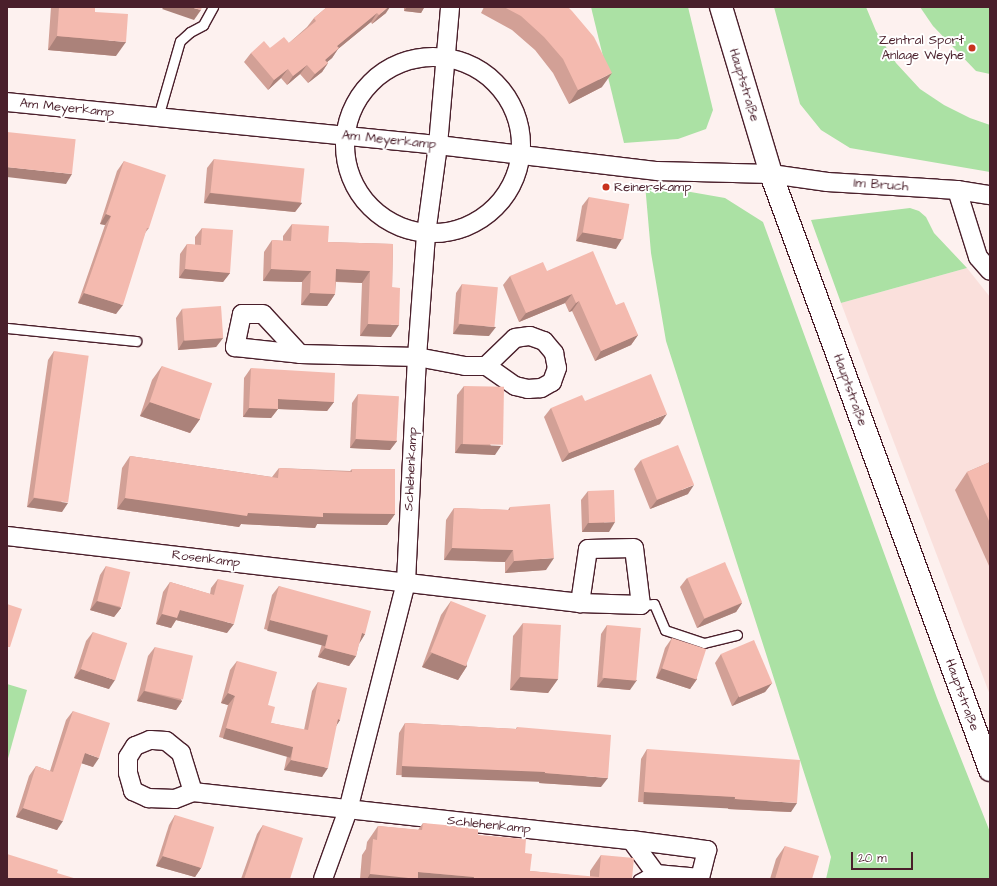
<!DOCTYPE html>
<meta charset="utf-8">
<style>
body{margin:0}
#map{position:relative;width:997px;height:886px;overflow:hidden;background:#fdf1ef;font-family:"Architects Daughter",sans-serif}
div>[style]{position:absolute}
.built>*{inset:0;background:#fae0dc}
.green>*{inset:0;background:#abe1a4}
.roads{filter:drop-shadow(1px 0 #4a1f2b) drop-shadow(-1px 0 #4a1f2b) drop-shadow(0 1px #4a1f2b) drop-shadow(0 -1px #4a1f2b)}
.service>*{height:9px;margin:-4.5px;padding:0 4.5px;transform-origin:4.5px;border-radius:4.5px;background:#fff}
.minor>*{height:18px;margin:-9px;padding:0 9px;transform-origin:9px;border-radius:9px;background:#fff}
.minor>.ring{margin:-9px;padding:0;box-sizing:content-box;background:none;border:18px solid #fff;border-radius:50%}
.secondary>*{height:22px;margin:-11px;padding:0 11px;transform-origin:11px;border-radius:11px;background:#fff}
.wall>*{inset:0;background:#d2a096}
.shaded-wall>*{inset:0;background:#ab827a;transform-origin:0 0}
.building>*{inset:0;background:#f4baaf;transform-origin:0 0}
.dots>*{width:11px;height:11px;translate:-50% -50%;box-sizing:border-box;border:2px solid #fff;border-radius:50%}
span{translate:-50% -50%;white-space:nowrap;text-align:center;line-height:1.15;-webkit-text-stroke:4px #fff;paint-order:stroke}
.poi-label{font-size:13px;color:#4a1f2b}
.right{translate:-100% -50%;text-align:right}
.left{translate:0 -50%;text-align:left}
.street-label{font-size:13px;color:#4a1f2b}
.frame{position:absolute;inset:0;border:8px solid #4a1f2b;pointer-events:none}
.scale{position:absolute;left:851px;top:852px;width:62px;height:18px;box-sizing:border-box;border:2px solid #4a1f2b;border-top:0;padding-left:5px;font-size:12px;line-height:14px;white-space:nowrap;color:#4a1f2b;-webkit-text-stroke:3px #fff;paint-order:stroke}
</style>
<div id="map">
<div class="built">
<i style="clip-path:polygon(967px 268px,990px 297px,990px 695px,841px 303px)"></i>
</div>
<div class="green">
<i style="clip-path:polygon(591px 7px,688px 7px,713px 110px,706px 129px,678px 139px,624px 143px)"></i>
<i style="clip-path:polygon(774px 7px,866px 7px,876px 31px,896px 63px,920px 89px,944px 105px,970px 118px,990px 125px,990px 172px,850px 148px,821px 130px,800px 104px)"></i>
<i style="clip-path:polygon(920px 7px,990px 7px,990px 74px,976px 71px,933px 26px)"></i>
<i style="clip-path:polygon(645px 184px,725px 198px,763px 222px,937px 698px,990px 832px,990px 879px,826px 879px,831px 857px,666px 341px,651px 253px)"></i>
<i style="clip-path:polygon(910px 208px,919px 211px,926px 217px,934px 233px,967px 268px,841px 303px,811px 220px)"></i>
<i style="clip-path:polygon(7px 684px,27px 690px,7px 762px)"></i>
</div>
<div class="roads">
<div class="service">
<i style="left:158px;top:117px;width:79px;rotate:-73.9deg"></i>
<i style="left:180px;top:41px;width:13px;rotate:-42deg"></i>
<i style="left:190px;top:32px;width:15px;rotate:-28deg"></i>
<i style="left:203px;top:25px;width:21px;rotate:-61deg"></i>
<i style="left:7px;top:328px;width:130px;rotate:5.8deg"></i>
<i style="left:641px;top:605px;width:13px;rotate:-4deg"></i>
<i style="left:654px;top:604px;width:28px;rotate:67deg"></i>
<i style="left:665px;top:630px;width:41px;rotate:18.4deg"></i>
<i style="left:704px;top:643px;width:34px;rotate:-14deg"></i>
<i style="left:638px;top:879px;width:7px;rotate:-27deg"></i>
<i style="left:644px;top:876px;width:12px;rotate:-9deg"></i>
</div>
<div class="minor">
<i class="ring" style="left:345px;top:57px;width:158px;height:158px"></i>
<i style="left:7px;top:102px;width:433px;rotate:5.7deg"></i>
<i style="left:438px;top:145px;width:221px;rotate:6.8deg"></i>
<i style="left:657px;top:171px;width:114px;rotate:1.5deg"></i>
<i style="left:771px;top:174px;width:57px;rotate:8.1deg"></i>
<i style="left:827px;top:182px;width:130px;rotate:3.5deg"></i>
<i style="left:957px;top:190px;width:33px;rotate:9deg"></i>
<i style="left:957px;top:190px;width:70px;rotate:72.6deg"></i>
<i style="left:978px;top:257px;width:18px;rotate:49deg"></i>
<i style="left:530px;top:336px;width:15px;rotate:20deg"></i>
<i style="left:544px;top:341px;width:16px;rotate:50deg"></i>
<i style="left:554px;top:353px;width:15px;rotate:79deg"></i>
<i style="left:557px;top:368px;width:15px;rotate:110deg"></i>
<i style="left:552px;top:382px;width:13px;rotate:151deg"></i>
<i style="left:541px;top:388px;width:13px;rotate:176deg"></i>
<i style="left:528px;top:389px;width:13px;rotate:-167deg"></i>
<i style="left:515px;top:386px;width:35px;rotate:-145deg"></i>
<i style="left:486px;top:366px;width:40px;rotate:-44deg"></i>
<i style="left:515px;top:338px;width:15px;rotate:-8deg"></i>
<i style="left:300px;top:354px;width:54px;rotate:-132.8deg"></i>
<i style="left:263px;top:314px;width:21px;rotate:180deg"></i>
<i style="left:242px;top:314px;width:34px;rotate:102deg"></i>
<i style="left:235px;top:347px;width:65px;rotate:6.1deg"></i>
<i style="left:300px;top:354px;width:117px;rotate:1.5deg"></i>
<i style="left:417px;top:357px;width:49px;rotate:10.6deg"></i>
<i style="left:465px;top:366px;width:21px"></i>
<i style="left:7px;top:536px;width:577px;rotate:6.67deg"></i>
<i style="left:580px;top:603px;width:61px;rotate:1.9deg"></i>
<i style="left:641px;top:605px;width:57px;rotate:-97deg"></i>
<i style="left:634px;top:548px;width:46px;rotate:178.8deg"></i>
<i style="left:588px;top:549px;width:55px;rotate:98.4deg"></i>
<i style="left:193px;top:792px;width:41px;rotate:-107.1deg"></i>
<i style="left:181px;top:753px;width:19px;rotate:-141deg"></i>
<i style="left:166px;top:741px;width:16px;rotate:-176deg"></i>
<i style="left:150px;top:740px;width:16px;rotate:158deg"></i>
<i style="left:135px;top:746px;width:13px;rotate:122deg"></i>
<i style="left:128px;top:757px;width:16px;rotate:90deg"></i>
<i style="left:128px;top:773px;width:19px;rotate:74deg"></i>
<i style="left:133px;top:791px;width:17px;rotate:25deg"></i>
<i style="left:148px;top:798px;width:27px;rotate:2deg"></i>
<i style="left:175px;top:799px;width:19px;rotate:-21deg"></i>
<i style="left:193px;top:792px;width:441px;rotate:6.3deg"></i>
<i style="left:631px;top:840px;width:77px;rotate:7.5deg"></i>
<i style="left:707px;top:850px;width:29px;rotate:104deg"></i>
<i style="left:700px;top:878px;width:44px;rotate:-174.8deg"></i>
<i style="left:656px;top:874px;width:42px;rotate:-126.3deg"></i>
<i style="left:323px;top:879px;width:73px;rotate:-70.1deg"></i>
<i style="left:348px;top:810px;width:235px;rotate:-75.7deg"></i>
<i style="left:406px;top:582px;width:225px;rotate:-87.2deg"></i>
<i style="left:417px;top:357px;width:123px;rotate:-85.8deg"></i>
<i style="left:426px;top:234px;width:90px;rotate:-82.3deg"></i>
<i style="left:438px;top:145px;width:139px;rotate:-85deg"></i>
</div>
<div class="secondary">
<i style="left:721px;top:7px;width:174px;rotate:73.3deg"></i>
<i style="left:771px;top:174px;width:635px;rotate:69.82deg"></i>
</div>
</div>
<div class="wall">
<i style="clip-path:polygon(51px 7px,95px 7px,95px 12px,116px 56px,48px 50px)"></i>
<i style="clip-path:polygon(327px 7px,386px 13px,372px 24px,371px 22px,338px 49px,332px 58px,327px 62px,328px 63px,322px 72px,308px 83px,300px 74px,287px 85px,281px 78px,268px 90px,244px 62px,251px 53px,289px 43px,307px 27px,314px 18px)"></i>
<i style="clip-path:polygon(404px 7px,424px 7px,421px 13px,404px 11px)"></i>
<i style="clip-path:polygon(484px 7px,568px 7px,602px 87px,569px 104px,553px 73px,535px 50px,512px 30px,481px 13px)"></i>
<i style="clip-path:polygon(214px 159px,302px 203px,295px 212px,204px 203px,207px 168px)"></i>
<i style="clip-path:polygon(124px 161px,149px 228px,145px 233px,116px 314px,78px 303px,105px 225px,100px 224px,117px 171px)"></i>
<i style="clip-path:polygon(589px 197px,616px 249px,576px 241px,582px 206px)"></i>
<i style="clip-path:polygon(292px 224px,328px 242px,393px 244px,391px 337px,360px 336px,362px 283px,336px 282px,335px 294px,327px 306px,301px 305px,302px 282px,263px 281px,264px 252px,272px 240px,283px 241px,283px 236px)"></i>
<i style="clip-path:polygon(202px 228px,230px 273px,223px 282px,179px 278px,180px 254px,187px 244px,195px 245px,195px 237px)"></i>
<i style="clip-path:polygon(547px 271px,616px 305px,638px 335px,631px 345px,595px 361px,572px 311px,569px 312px,565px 303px,519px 322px,503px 285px,510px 276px)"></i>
<i style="clip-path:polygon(462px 284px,489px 336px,453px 334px,456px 293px)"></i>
<i style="clip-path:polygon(182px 309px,223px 338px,216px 347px,178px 350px,176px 318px)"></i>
<i style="clip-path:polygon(54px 351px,62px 512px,27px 507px,48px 360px)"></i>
<i style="clip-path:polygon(162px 366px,200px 419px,190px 433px,140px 416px,152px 380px)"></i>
<i style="clip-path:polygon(251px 368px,334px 402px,327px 411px,278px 409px,271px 418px,243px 417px,244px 378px)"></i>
<i style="clip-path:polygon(464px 386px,495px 455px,455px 453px,457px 395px)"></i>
<i style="clip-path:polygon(358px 394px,397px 441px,390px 450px,350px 448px,352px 403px)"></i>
<i style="clip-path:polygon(551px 408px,660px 424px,562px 462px,544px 417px)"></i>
<i style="clip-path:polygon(130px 456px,272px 477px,279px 468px,350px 471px,352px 469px,395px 514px,387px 525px,317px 524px,315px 528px,241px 524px,239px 527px,117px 509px,122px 468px)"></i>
<i style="clip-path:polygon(641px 460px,688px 494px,650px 509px,634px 469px)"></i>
<i style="clip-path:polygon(990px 462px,990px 568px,955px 490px,967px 472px)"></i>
<i style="clip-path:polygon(588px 491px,609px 532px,582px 532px,581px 500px)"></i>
<i style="clip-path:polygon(510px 507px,546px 570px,505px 573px,505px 562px,444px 560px,446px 520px,454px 508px,508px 510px)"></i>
<i style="clip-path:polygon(106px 566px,121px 608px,114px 617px,90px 610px,100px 575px)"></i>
<i style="clip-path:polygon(687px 578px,742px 603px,736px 612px,697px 628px,680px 587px)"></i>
<i style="clip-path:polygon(218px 579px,227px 633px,176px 620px,171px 628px,156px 624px,163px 592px,170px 582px,210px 594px,211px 588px)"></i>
<i style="clip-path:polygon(279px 586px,365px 634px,359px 643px,356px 656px,349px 666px,318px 657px,322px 644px,264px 629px,272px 595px)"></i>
<i style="clip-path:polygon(451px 601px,467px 666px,458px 680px,422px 667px,441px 615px)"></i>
<i style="clip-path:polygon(523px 623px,558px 679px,548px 693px,510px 690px,513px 636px)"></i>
<i style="clip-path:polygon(607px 625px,630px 690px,597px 687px,601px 634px)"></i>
<i style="clip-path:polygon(93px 632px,109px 689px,74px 678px,86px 641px)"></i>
<i style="clip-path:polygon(672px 638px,697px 679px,690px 689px,656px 678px,665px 648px)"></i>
<i style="clip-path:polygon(155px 647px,182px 701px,176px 710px,137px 701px,148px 656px)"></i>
<i style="clip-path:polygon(721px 654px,772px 683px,765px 692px,732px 706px,715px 663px)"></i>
<i style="clip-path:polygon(237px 661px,268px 705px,271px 723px,304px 730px,312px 691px,318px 682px,340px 720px,336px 726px,322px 777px,284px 770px,287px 756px,219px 737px,228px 705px,221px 703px,230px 670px)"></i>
<i style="clip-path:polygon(73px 711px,93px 767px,81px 763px,57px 830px,16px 817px,29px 776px,36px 766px,50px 771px,66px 720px)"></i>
<i style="clip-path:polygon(405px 723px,516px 729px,517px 727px,601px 787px,539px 783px,539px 781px,396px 775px,399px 733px)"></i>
<i style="clip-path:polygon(647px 749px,791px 812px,728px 809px,728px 807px,638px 802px,641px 759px)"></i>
<i style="clip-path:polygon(175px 815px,201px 868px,195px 877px,156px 866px,169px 825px)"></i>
<i style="clip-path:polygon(423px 823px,478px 835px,525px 853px,530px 871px,590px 877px,590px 871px,601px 855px,632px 879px,360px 879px,362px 855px,366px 849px,367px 842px,378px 826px,418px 830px)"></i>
<i style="clip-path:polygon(263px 825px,290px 879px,241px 879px,257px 834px)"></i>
<i style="clip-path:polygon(785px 846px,812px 879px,770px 879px,776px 859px)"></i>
</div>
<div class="shaded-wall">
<i style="clip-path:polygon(164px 7px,190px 7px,201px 10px,194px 20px,162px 9px)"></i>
<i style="clip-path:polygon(388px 7px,390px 7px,386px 13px,372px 24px,379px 15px)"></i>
<i style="clip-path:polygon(407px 7px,413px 7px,424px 8px,421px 13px,404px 11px)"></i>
<i style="clip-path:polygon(377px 13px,371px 22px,338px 49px,332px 58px,319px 69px,325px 60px,337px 46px)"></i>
<i style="clip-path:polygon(57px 36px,126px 42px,116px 56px,48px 50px)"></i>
<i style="clip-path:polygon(328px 63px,322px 72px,308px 83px,315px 74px)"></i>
<i style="clip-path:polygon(307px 65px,300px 74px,287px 85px,293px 76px)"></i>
<i style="clip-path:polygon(288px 69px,281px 78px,268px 90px,274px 80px)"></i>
<i style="clip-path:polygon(612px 73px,602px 87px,569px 104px,578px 90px)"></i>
<i style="clip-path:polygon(7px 167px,72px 174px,66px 184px,7px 177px)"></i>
<i style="clip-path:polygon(210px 193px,302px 203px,295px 212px,204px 203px)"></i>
<i style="clip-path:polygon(106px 214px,111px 216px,105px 225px,100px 224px)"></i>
<i style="clip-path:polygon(583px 232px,622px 239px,616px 249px,576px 241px)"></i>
<i style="clip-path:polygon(185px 269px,230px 273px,223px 282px,179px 278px)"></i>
<i style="clip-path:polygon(271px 269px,311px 271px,302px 282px,263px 281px)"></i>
<i style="clip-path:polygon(336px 269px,370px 271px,362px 283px,328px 281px)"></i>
<i style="clip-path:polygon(84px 293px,123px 305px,116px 314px,78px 303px)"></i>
<i style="clip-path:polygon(310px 293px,335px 294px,327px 306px,301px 305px)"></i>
<i style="clip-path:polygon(572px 294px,565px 303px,519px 322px,526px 313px)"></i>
<i style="clip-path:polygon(579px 301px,572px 311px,569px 312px,576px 303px)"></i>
<i style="clip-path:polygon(368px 324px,399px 325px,391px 337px,360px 336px)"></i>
<i style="clip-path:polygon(460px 324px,496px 327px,489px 336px,453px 334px)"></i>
<i style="clip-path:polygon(638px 335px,631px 345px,595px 361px,601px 351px)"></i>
<i style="clip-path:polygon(223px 338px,216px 347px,178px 350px,184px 340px)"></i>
<i style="clip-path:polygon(278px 399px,334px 402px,327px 411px,278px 409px,271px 418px,243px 417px,249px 408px)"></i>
<i style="clip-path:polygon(150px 402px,200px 419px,190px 433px,140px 416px)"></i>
<i style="clip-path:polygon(667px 414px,660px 424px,562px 462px,569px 453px)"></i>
<i style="clip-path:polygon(356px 439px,397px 441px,390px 450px,350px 448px)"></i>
<i style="clip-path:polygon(461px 444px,501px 446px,495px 455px,455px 453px)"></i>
<i style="clip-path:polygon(694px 485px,688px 494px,650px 509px,657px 500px)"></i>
<i style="clip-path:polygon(34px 498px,68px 503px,62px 512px,27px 507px)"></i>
<i style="clip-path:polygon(125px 498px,248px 513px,323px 513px,395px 514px,387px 525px,317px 524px,315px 528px,241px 524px,239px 527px,117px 509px)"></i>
<i style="clip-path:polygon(615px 522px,609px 532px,582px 532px,588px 523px)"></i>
<i style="clip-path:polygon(452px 548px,513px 550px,505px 562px,444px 560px)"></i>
<i style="clip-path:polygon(554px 558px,546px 570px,505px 573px,514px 561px)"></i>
<i style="clip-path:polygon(97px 601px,121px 608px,114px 617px,90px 610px)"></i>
<i style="clip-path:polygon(742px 603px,736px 612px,697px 628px,704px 619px)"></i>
<i style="clip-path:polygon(180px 610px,234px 624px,227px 633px,176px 620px,171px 628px,156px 624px,162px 614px)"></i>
<i style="left:270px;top:620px;width:60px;height:11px;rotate:15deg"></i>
<i style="clip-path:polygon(362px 633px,365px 634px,359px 644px)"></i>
<i style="clip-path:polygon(325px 648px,356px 656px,349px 666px,318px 657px)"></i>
<i style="clip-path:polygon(432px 653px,467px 666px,458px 680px,422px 667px)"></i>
<i style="clip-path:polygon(662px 668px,697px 679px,690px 689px,656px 678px)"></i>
<i style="clip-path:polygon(81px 669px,115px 680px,109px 689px,74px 678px)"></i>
<i style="clip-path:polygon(520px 677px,558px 679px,548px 693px,510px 690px)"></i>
<i style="clip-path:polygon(604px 678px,637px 680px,630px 690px,597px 687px)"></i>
<i style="clip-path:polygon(772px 683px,765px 692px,732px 706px,739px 696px)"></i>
<i style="clip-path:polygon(144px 691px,182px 701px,176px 710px,137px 701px)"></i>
<i style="clip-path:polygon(228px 693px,235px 696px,228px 705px,221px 703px)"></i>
<i style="clip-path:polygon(338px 719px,340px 720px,334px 729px)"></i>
<i style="left:226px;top:728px;width:70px;height:11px;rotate:16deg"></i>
<i style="clip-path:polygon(85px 753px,99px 758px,93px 767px,78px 762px)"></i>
<i style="clip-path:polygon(291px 760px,328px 768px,322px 777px,284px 770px)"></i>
<i style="left:402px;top:766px;width:143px;height:11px;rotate:2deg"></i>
<i style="clip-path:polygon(545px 773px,608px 778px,601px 787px,539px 783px)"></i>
<i style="left:644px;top:792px;width:91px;height:12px;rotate:3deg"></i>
<i style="clip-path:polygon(735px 799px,797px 803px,791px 812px,728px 809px)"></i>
<i style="clip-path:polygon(23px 808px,63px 821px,57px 830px,16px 817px)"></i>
<i style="clip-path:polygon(163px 856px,201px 868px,195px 877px,156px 866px)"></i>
<i style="clip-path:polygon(418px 872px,474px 877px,473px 879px,367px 879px,370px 874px)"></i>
</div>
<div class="building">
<i style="clip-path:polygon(59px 7px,95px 7px,95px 12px,128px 14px,126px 42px,57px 36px)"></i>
<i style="clip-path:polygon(190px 7px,202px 7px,201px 10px)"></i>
<i style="clip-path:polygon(327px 7px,388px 7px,379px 15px,377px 13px,337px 46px,339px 48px,325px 60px,328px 63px,315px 74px,307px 65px,293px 76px,288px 69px,274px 80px,251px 53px,264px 41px,270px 48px,284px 37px,289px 43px,316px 21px,314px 18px)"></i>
<i style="clip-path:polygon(413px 7px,424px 7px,424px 8px)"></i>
<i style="clip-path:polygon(504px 7px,568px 7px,572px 11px,594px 37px,612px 73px,578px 90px,563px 59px,544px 37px,521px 16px)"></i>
<i style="left:7px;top:132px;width:69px;height:35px;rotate:6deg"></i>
<i style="left:214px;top:159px;width:91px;height:34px;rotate:6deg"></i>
<i style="clip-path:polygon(124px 161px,166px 175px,149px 228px,147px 228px,123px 305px,84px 293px,111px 216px,106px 214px)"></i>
<i style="left:589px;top:197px;width:41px;height:36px;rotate:10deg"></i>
<i style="clip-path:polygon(292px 224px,329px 226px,328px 242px,393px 244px,392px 287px,400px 288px,399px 325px,368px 324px,370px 271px,336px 269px,335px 294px,310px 293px,311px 271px,271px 269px,272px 240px,291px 241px)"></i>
<i style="clip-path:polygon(202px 228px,233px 230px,230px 273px,185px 269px,187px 244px,201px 245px)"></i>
<i style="clip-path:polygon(593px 251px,616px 305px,624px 302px,638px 335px,601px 351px,579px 301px,576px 303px,572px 294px,526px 313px,510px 276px,543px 262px,547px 271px)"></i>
<i style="left:462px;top:284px;width:36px;height:40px;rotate:5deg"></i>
<i style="left:221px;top:306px;width:32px;height:39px;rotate:86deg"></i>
<i style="left:54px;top:351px;width:35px;height:148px;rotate:8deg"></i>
<i style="left:162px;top:366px;width:53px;height:38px;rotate:19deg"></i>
<i style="clip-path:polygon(251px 368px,335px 373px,334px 402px,278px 399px,278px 409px,249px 408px)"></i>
<i style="clip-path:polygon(651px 374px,667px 414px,569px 453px,551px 408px,582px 395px,585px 401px)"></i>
<i style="left:464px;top:386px;width:40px;height:58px;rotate:1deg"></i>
<i style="left:358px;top:394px;width:41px;height:45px;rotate:3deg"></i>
<i style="left:678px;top:445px;width:43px;height:40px;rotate:68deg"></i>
<i style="clip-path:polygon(130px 456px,278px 478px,279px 468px,352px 472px,352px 469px,395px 469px,395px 514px,323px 513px,323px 517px,248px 513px,247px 516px,125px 498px)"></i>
<i style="clip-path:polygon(990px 462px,990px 523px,967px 472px)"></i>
<i style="left:614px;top:490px;width:32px;height:26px;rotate:88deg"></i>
<i style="clip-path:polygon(550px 504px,554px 558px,514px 561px,513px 550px,452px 548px,454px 508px,510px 510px,510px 507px)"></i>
<i style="left:725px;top:562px;width:44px;height:41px;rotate:67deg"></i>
<i style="left:106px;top:566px;width:25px;height:36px;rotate:14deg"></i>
<i style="clip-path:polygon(218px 579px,244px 585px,234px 624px,180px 610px,177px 618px,162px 614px,170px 582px,214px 595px)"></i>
<i style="clip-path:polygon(279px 586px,371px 611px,365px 634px,362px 633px,356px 656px,325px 648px,328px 635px,270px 620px)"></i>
<i style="left:451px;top:601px;width:38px;height:55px;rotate:22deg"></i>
<i style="clip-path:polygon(7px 604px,22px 609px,10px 647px,7px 647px)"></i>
<i style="left:523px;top:623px;width:38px;height:54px;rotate:3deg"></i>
<i style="left:607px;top:625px;width:34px;height:53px;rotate:5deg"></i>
<i style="left:93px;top:632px;width:36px;height:39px;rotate:18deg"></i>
<i style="left:672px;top:638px;width:36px;height:32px;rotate:18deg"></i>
<i style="left:754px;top:640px;width:47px;height:36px;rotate:67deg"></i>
<i style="left:155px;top:647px;width:39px;height:45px;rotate:13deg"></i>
<i style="clip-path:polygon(237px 661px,277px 672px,268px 705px,275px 707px,271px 723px,308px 730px,318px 682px,347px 688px,340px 720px,338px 719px,328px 768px,291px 760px,293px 747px,226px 728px,235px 696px,228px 693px)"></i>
<i style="clip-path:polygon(73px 711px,110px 723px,99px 758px,85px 753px,63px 821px,23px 808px,36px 766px,53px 772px)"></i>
<i style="clip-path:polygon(405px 723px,517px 729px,517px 727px,611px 735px,608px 778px,545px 773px,545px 772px,402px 766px)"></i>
<i style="clip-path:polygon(647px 749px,800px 760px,797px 803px,735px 799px,735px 797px,644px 792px)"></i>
<i style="left:175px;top:815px;width:41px;height:43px;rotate:17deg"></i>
<i style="clip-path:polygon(423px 823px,478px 828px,478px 835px,526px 839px,525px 853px,532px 854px,530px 871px,599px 877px,601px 855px,634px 858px,632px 879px,474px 879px,474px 877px,418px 872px,418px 879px,370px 874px,373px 839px,377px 840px,378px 826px,422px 830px)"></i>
<i style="clip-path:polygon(263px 825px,303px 838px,290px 879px,244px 879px)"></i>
<i style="clip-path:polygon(785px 846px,819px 856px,812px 879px,775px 879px)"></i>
<i style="clip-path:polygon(7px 854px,58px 870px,57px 873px,77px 879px,7px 879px)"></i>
</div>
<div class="dots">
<i style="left:972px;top:48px;background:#c8321e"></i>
<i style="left:606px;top:187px;background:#c8321e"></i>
</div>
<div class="poi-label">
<span class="right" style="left:964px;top:48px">Zentral Sport<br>Anlage Weyhe</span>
<span class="left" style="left:614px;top:187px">Reinerskamp</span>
</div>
<div class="street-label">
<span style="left:744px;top:85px;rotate:73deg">Hauptstraße</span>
<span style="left:67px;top:108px;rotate:6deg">Am Meyerkamp</span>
<span style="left:389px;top:140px;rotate:6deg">Am Meyerkamp</span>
<span style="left:881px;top:185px;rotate:4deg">Im Bruch</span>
<span style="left:850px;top:390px;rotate:70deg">Hauptstraße</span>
<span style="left:411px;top:469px;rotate:-87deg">Schlehenkamp</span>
<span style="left:206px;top:559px;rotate:7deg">Rosenkamp</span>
<span style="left:962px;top:695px;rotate:70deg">Hauptstraße</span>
<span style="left:489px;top:825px;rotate:6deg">Schlehenkamp</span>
</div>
<div class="frame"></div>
<div class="scale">20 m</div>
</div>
